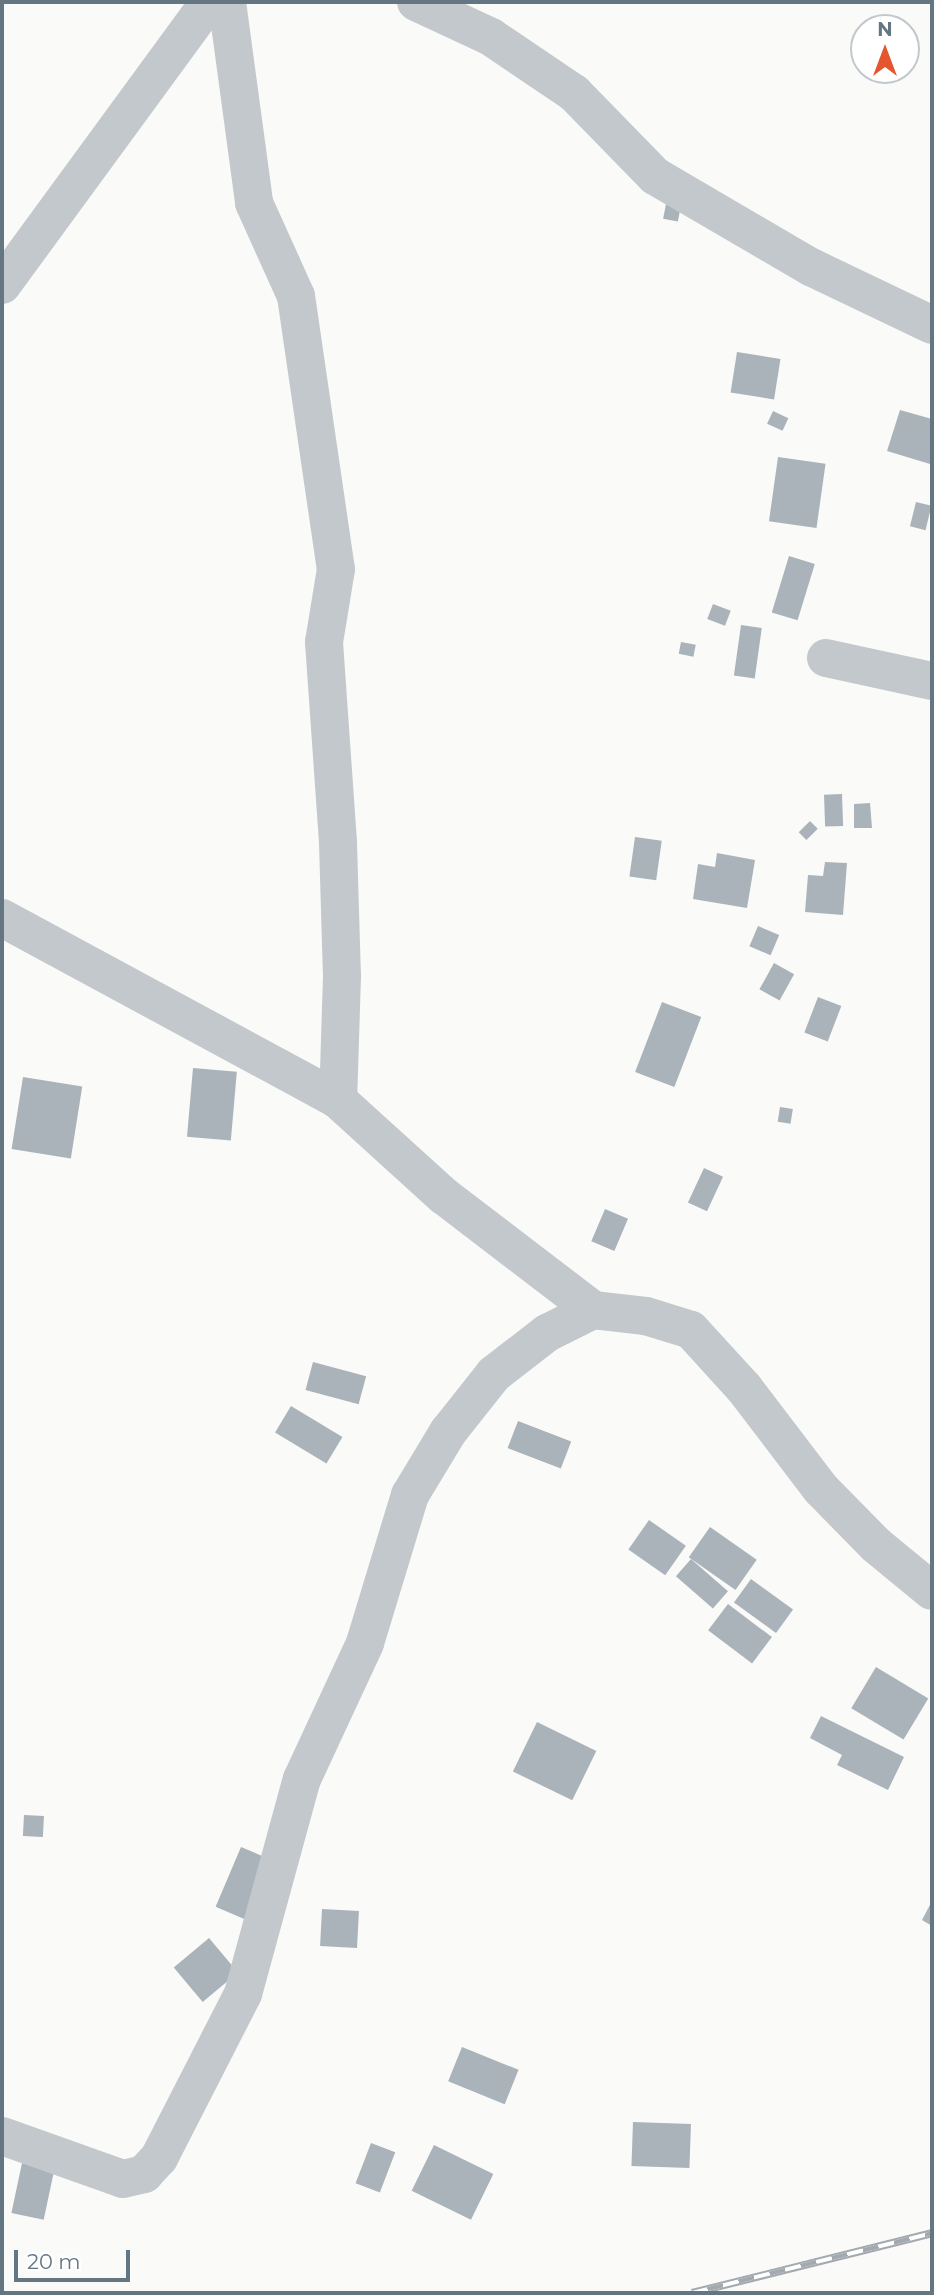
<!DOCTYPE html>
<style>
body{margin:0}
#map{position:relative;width:934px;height:2295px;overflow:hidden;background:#fafaf8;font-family:Montserrat,sans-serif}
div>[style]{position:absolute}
.building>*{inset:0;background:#aab3b9;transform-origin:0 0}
.minor>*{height:38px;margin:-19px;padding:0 19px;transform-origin:19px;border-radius:19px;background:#c3c8cc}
.rail>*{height:8px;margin-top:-4px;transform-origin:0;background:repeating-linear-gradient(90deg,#fff 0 16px,#a2aab0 0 32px);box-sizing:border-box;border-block:2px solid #a2aab0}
span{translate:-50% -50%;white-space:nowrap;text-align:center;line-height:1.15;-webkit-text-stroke:7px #fff;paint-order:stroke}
.frame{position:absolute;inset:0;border:4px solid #657683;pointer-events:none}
.north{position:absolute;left:850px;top:14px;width:70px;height:70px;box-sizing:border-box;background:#fff;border:2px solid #c1c8cd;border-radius:50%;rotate:0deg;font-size:19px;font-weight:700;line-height:28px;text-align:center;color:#657683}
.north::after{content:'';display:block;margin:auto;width:24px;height:32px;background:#e4572e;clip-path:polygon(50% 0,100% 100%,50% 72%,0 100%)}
.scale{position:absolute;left:14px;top:2250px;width:116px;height:32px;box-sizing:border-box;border:4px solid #657683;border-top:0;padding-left:9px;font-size:21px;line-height:24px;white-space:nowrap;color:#657683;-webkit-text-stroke:5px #fff;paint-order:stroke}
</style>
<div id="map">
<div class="building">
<i style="left:666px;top:204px;width:15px;height:15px;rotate:11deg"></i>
<i style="left:737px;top:352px;width:44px;height:41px;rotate:9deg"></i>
<i style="clip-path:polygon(900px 410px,932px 419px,930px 464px,887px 451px)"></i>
<i style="left:773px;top:411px;width:17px;height:14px;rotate:25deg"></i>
<i style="left:778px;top:457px;width:48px;height:65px;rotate:8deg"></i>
<i style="left:916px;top:502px;width:16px;height:25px;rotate:14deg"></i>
<i style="left:789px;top:556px;width:27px;height:59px;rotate:17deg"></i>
<i style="left:713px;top:604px;width:19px;height:16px;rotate:21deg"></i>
<i style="left:741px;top:625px;width:21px;height:51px;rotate:8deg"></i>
<i style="left:681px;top:642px;width:15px;height:12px;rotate:11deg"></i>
<i style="left:842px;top:794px;width:32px;height:18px;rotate:88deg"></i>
<i style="clip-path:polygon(870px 803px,872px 828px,854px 828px,854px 804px)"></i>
<i style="left:810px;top:821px;width:11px;height:16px;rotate:45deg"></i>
<i style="left:635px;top:837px;width:27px;height:40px;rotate:8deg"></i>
<i style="clip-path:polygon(717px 853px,755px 860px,747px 908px,693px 899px,698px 864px,715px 867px)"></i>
<i style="clip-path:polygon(825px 862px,847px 863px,843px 915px,805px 912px,808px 875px,823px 876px)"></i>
<i style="left:758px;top:926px;width:23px;height:22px;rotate:23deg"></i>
<i style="left:774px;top:963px;width:23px;height:30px;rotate:29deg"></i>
<i style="left:818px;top:997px;width:25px;height:38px;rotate:21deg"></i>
<i style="left:662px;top:1002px;width:42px;height:75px;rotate:21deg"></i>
<i style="left:193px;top:1068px;width:44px;height:69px;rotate:5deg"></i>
<i style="left:23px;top:1077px;width:60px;height:73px;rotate:9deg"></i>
<i style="left:780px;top:1107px;width:13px;height:15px;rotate:9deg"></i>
<i style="left:704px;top:1168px;width:21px;height:38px;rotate:25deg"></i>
<i style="left:605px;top:1209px;width:25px;height:35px;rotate:23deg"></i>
<i style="left:313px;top:1362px;width:55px;height:29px;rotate:15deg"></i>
<i style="left:291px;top:1406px;width:60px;height:31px;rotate:31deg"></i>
<i style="left:518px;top:1421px;width:57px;height:29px;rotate:21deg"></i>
<i style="left:649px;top:1520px;width:45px;height:36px;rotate:35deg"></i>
<i style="left:710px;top:1527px;width:57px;height:37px;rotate:35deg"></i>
<i style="left:691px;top:1559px;width:49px;height:23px;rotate:41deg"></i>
<i style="left:751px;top:1579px;width:52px;height:29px;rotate:36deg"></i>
<i style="left:728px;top:1604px;width:55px;height:33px;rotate:37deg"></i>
<i style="left:876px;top:1667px;width:61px;height:48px;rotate:31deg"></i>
<i style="clip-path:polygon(821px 1716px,904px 1757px,888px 1790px,837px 1765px,842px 1755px,810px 1738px)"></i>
<i style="left:537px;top:1722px;width:66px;height:55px;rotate:26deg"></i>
<i style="left:24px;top:1815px;width:20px;height:21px;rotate:3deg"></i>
<i style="left:241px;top:1847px;width:33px;height:65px;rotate:23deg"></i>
<i style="clip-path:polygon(932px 1901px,932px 1926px,922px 1920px)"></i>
<i style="left:322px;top:1909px;width:37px;height:37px;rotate:3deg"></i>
<i style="left:209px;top:1938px;width:45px;height:46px;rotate:50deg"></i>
<i style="left:462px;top:2047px;width:61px;height:37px;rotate:22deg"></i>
<i style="left:633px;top:2122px;width:58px;height:44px;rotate:2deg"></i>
<i style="left:371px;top:2143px;width:26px;height:43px;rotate:21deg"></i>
<i style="left:434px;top:2145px;width:66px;height:51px;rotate:26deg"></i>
<i style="left:22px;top:2163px;width:33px;height:51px;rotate:12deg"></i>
</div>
<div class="minor">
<i style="left:227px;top:2px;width:203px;rotate:82.3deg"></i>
<i style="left:254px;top:203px;width:102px;rotate:65.7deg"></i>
<i style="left:296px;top:296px;width:276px;rotate:81.7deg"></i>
<i style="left:336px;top:569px;width:74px;rotate:99.3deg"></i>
<i style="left:324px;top:642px;width:201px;rotate:86deg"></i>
<i style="left:338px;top:843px;width:133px;rotate:88.3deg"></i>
<i style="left:342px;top:976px;width:124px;rotate:91.8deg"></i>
<i style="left:416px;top:2px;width:83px;rotate:25deg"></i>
<i style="left:491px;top:37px;width:100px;rotate:34deg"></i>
<i style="left:574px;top:93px;width:116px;rotate:45.7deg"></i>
<i style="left:655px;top:176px;width:181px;rotate:30.3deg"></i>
<i style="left:811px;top:267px;width:134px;rotate:25.6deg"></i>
<i style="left:2px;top:285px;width:351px;rotate:-53.8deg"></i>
<i style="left:826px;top:658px;width:108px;rotate:12.2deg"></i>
<i style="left:2px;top:918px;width:382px;rotate:28.4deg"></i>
<i style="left:338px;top:1100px;width:143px;rotate:42.2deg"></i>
<i style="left:444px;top:1196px;width:188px;rotate:37.4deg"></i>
<i style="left:2px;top:2136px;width:128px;rotate:19.6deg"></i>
<i style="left:123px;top:2179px;width:22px;rotate:-13deg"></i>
<i style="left:144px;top:2174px;width:22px;rotate:-47deg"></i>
<i style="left:159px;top:2158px;width:184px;rotate:-62.9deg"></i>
<i style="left:243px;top:1994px;width:223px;rotate:-74.7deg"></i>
<i style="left:302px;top:1779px;width:150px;rotate:-65.1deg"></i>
<i style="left:365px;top:1643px;width:155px;rotate:-73.1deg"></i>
<i style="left:410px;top:1495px;width:74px;rotate:-58.9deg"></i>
<i style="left:448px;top:1432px;width:74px;rotate:-51.6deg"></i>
<i style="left:494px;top:1374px;width:67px;rotate:-37.7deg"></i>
<i style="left:547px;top:1333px;width:51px;rotate:-26.6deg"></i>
<i style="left:593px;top:1310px;width:53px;rotate:6.5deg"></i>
<i style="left:646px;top:1316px;width:47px;rotate:17.3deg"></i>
<i style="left:691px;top:1330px;width:79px;rotate:47.6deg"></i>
<i style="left:744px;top:1388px;width:127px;rotate:52.7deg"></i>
<i style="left:821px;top:1489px;width:78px;rotate:45.5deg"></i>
<i style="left:876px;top:1545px;width:72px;rotate:39.4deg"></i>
</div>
<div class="rail">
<i style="left:692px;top:2293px;width:247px;rotate:-14deg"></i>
</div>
<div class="frame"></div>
<div class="north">N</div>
<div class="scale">20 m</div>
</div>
